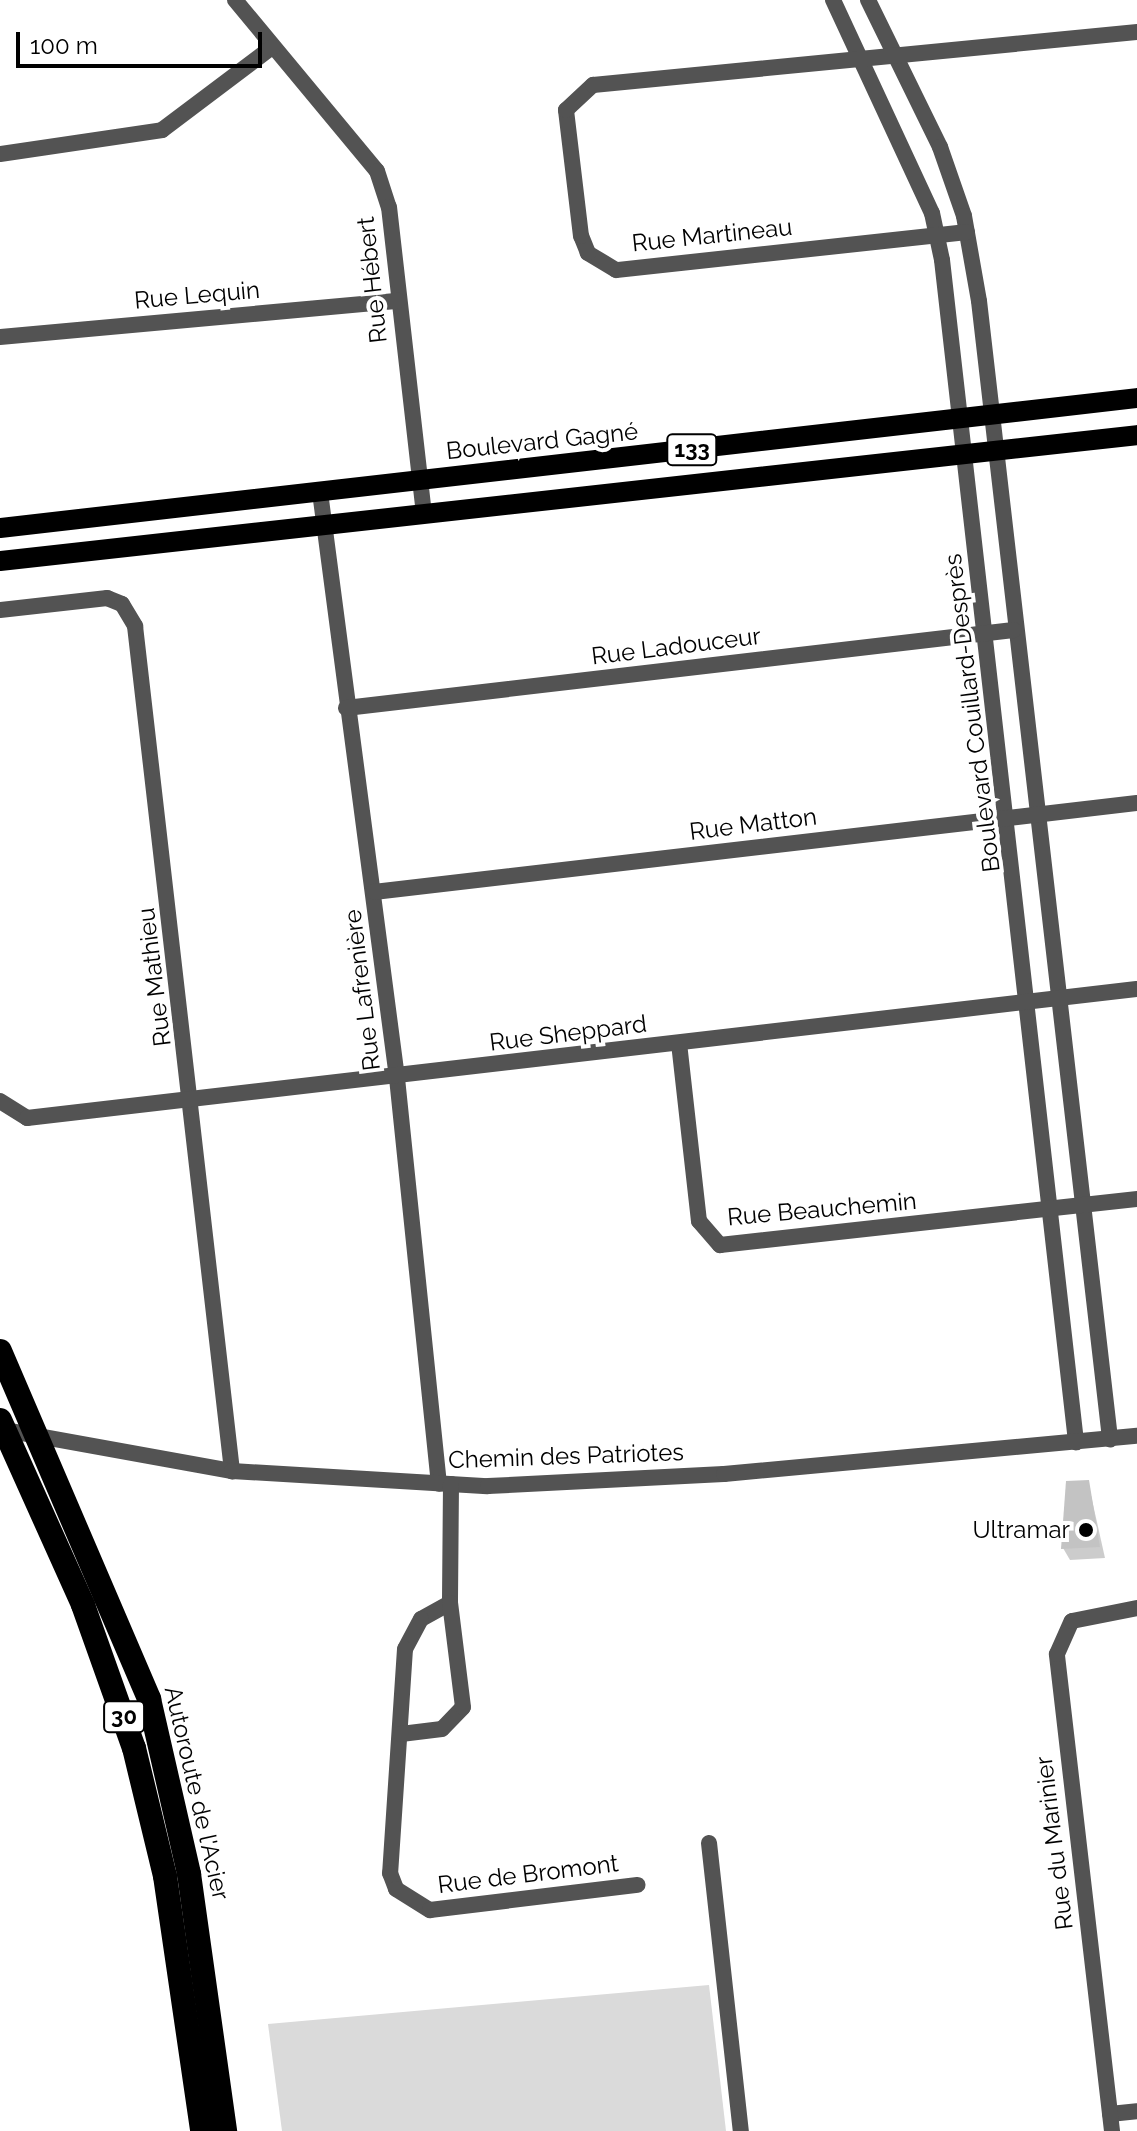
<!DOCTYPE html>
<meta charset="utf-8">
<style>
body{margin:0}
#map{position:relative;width:1137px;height:2131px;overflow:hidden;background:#fff;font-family:Raleway,sans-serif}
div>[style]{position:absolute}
.green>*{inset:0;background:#dadada}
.shadow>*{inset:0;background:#0003}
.building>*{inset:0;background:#c3c3c3}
.minor>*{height:16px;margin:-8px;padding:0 8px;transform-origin:8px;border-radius:8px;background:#535353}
.major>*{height:20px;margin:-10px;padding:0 10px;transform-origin:10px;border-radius:10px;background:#000}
.highway>*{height:24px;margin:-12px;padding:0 12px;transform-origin:12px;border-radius:12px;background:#000}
.dots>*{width:22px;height:22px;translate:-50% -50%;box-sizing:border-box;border:4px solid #fff;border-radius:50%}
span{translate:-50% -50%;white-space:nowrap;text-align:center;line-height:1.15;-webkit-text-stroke:8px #fff;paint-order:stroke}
.shield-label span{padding:2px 6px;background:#fff;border:2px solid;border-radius:6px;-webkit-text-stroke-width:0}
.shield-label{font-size:22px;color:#000;font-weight:700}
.street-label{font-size:24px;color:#000}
.poi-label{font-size:24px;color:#000}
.right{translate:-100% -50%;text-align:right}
.scale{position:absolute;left:16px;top:32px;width:246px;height:36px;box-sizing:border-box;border:4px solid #000;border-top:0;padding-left:10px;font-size:24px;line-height:28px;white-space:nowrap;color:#000;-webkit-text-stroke:6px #fff;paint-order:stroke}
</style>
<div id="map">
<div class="green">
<i style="clip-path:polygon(709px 1985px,726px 2131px,282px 2131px,268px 2024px)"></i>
</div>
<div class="shadow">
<i style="clip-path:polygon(1088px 1482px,1105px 1558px,1070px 1560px,1063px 1548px)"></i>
</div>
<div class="building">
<i style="clip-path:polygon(1089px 1480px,1100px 1547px,1061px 1549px,1066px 1481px)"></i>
</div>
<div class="minor">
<i style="left:235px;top:0;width:222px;rotate:50.3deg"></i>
<i style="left:377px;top:171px;width:38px;rotate:72deg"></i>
<i style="left:389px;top:207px;width:307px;rotate:83.5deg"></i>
<i style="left:833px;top:0;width:235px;rotate:65.1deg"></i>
<i style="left:932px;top:213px;width:48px;rotate:78deg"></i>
<i style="left:942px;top:260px;width:1190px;rotate:83.53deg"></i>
<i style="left:868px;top:0;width:164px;rotate:63.9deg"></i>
<i style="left:940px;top:147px;width:73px;rotate:70.8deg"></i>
<i style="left:964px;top:216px;width:86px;rotate:80deg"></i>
<i style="left:979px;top:301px;width:1146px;rotate:83.43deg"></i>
<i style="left:0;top:154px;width:164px;rotate:-8.4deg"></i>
<i style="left:162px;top:130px;width:138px;rotate:-37deg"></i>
<i style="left:967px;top:232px;width:353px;rotate:173.8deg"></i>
<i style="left:616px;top:270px;width:33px;rotate:-149deg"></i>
<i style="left:588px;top:253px;width:18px;rotate:-112deg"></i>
<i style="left:581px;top:236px;width:127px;rotate:-96.8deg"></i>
<i style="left:566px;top:110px;width:37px;rotate:-43deg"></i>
<i style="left:593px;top:85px;width:547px;rotate:-5.56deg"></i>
<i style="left:0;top:337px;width:400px;rotate:-5.2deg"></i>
<i style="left:320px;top:492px;width:591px;rotate:82.51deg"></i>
<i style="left:397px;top:1078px;width:408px;rotate:84.1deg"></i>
<i style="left:0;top:610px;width:108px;rotate:-6.4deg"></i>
<i style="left:107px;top:598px;width:16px;rotate:22deg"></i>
<i style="left:122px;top:604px;width:26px;rotate:59deg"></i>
<i style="left:135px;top:626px;width:851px;rotate:83.45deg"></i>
<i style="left:346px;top:708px;width:672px;rotate:-6.67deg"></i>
<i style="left:374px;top:892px;width:768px;rotate:-6.65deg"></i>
<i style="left:679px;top:1043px;width:179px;rotate:83.6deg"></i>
<i style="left:699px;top:1221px;width:32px;rotate:49deg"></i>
<i style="left:720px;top:1245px;width:420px;rotate:-6.3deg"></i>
<i style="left:0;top:1101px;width:32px;rotate:32deg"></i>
<i style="left:27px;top:1118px;width:1117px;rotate:-6.63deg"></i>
<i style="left:0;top:1429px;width:236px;rotate:10.3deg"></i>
<i style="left:232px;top:1471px;width:256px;rotate:3.4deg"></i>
<i style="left:488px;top:1486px;width:236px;rotate:-2.9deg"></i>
<i style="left:724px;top:1474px;width:415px;rotate:-5.3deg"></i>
<i style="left:451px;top:1484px;width:119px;rotate:90.5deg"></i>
<i style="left:450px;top:1603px;width:33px;rotate:151deg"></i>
<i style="left:421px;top:1619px;width:34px;rotate:118deg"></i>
<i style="left:405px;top:1649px;width:225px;rotate:93.8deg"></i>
<i style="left:390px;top:1873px;width:17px;rotate:69deg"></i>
<i style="left:396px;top:1889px;width:40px;rotate:32deg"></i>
<i style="left:430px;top:1910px;width:209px;rotate:-6.9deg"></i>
<i style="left:401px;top:1734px;width:41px;rotate:-7deg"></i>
<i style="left:442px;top:1729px;width:30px;rotate:-46deg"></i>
<i style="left:463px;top:1707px;width:105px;rotate:-97.1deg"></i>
<i style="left:709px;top:1843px;width:290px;rotate:83.7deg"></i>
<i style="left:1110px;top:2114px;width:27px;rotate:-6deg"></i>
<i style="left:1112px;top:2131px;width:480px;rotate:-96.6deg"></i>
<i style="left:1057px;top:1654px;width:36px;rotate:-66deg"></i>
<i style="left:1072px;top:1621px;width:66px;rotate:-11.3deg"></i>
</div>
<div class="major">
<i style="left:0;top:528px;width:1144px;rotate:-6.52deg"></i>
<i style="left:0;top:561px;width:1144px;rotate:-6.32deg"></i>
</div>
<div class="highway">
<i style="left:0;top:1351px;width:379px;rotate:66.8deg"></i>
<i style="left:149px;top:1699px;width:180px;rotate:77.1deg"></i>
<i style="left:189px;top:1874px;width:260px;rotate:82deg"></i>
<i style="left:0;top:1420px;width:203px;rotate:65.8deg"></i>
<i style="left:83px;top:1605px;width:152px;rotate:70.4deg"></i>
<i style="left:134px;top:1748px;width:132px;rotate:76.4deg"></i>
<i style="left:165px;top:1876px;width:258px;rotate:81.7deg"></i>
</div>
<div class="dots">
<i style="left:1086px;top:1530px;background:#000"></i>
</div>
<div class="shield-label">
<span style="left:692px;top:450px">133</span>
<span style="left:124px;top:1717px">30</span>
</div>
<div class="street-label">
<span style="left:712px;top:235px;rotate:-6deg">Rue Martineau</span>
<span style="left:372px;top:280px;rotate:-96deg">Rue Hébert</span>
<span style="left:197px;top:295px;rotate:-5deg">Rue Lequin</span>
<span style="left:542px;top:441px;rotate:-6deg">Boulevard Gagné</span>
<span style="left:676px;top:646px;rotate:-7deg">Rue Ladouceur</span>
<span style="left:972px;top:713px;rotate:-97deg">Boulevard Couillard-Desprès</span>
<span style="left:753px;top:824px;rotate:-7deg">Rue Matton</span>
<span style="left:154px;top:977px;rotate:-97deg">Rue Mathieu</span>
<span style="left:362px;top:990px;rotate:-97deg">Rue Lafrenière</span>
<span style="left:568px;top:1033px;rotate:-7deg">Rue Sheppard</span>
<span style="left:822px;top:1209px;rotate:-5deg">Rue Beauchemin</span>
<span style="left:566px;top:1456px;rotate:-2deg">Chemin des Patriotes</span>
<span style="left:197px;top:1793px;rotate:77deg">Autoroute de l'Acier</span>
<span style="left:1054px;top:1843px;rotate:-97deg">Rue du Marinier</span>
<span style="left:528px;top:1874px;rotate:-7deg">Rue de Bromont</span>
</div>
<div class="poi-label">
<span class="right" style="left:1070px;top:1530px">Ultramar</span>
</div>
<div class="scale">100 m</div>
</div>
